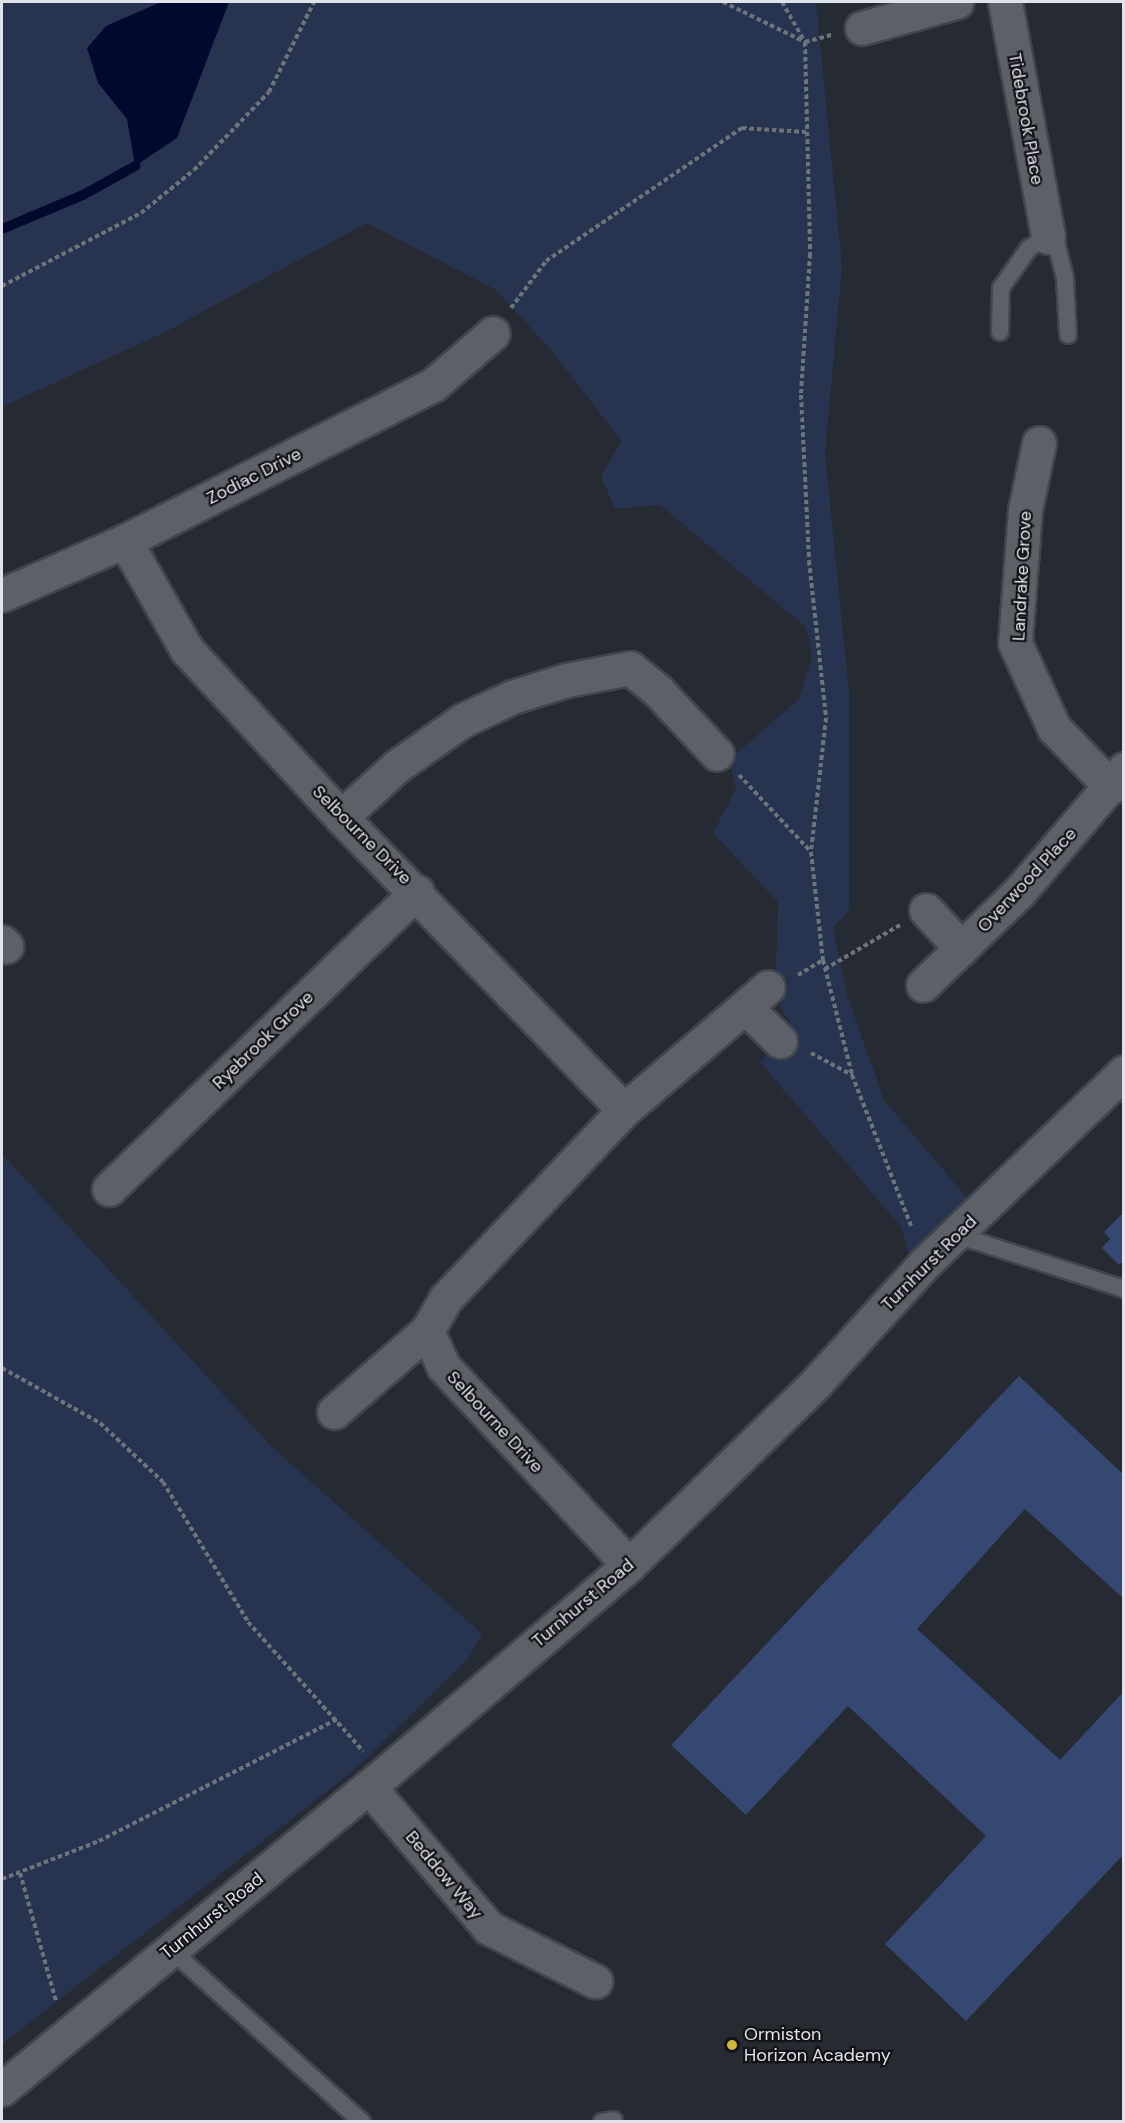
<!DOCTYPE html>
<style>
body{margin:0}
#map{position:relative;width:1125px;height:2123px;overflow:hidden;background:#262a32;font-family:"DM Sans",sans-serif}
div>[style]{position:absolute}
.green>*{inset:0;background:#27344f}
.water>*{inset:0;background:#010a2e}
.stream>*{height:10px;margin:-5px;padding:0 5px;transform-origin:5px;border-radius:5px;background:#010a2e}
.building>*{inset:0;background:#344871}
.path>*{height:4px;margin-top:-2px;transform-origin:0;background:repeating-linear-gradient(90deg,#6f737a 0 4.5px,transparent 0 7.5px)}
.roads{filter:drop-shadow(2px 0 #41454c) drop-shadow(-2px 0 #41454c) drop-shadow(0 2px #41454c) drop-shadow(0 -2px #41454c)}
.service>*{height:16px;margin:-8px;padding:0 8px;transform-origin:8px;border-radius:8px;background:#5b6069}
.minor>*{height:33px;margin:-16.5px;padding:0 16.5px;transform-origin:16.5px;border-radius:16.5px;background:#5b6069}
.tertiary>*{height:33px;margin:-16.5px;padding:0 16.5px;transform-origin:16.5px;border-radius:16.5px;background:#5b6069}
.dots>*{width:16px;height:16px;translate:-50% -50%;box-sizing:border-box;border:3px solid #111316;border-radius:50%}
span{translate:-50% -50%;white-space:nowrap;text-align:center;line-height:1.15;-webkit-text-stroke:4.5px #111316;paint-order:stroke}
.street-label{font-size:18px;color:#e0e3e9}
.poi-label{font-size:18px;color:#e0e3e9}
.left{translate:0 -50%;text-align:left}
.frame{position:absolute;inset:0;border:3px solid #e0e3e9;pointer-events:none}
</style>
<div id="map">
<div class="green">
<i style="clip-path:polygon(2px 2px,816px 2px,842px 266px,825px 453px,849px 692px,849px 910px,833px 928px,848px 998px,884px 1100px,979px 1212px,914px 1275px,902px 1228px,760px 1062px,794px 1028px,780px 1007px,788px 982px,776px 969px,778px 902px,713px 833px,736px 789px,730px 759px,799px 699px,812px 656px,806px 627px,660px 505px,615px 509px,601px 476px,622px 441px,550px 349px,496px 290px,367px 223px,165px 332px,2px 407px)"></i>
<i style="clip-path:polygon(2px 1154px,272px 1447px,482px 1634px,468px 1659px,353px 1771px,2px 2044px)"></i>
</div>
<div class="water">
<i style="clip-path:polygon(161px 2px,229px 2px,177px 138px,135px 166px,127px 119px,98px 83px,87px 48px,106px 26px)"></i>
</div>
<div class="stream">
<i style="left:2px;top:229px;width:88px;rotate:-22.8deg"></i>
<i style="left:83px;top:195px;width:60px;rotate:-29.1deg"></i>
</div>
<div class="building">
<i style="clip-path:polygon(1124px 1212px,1124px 1260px,1119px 1265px,1102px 1248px,1110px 1239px,1104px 1232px)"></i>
<i style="clip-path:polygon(1019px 1376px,1124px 1475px,1124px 1599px,1025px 1509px,917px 1629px,1060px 1760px,1124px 1691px,1124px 1854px,966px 2021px,885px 1944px,986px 1836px,848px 1706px,746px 1815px,671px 1745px)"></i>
</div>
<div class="path">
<i style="left:723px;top:2px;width:91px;rotate:26deg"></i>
<i style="left:805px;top:42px;width:212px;rotate:88.6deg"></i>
<i style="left:810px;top:254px;width:141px;rotate:93.7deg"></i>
<i style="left:801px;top:395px;width:166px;rotate:87.2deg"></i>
<i style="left:809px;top:561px;width:158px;rotate:83.8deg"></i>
<i style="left:826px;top:718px;width:135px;rotate:96.4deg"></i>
<i style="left:811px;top:852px;width:109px;rotate:83.7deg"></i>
<i style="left:823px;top:960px;width:119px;rotate:75.8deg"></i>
<i style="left:852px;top:1075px;width:164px;rotate:68.6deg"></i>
<i style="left:782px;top:2px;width:46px;rotate:60.1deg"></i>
<i style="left:805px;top:42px;width:28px;rotate:-15deg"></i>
<i style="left:2px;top:286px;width:157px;rotate:-27.7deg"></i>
<i style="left:141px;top:213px;width:68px;rotate:-39.1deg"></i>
<i style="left:194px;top:170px;width:108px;rotate:-46.1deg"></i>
<i style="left:269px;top:92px;width:101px;rotate:-63.4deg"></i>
<i style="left:511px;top:308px;width:59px;rotate:-53.3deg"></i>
<i style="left:546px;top:261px;width:237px;rotate:-34.2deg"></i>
<i style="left:742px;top:128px;width:64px;rotate:3.6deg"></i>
<i style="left:739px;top:775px;width:105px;rotate:46.9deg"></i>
<i style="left:825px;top:969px;width:87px;rotate:-30.4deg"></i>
<i style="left:798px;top:975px;width:29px;rotate:-31deg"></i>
<i style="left:811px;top:1053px;width:47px;rotate:28.2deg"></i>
<i style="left:2px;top:1368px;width:112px;rotate:29.3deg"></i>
<i style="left:100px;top:1423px;width:86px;rotate:43.1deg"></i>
<i style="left:163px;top:1482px;width:164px;rotate:58.7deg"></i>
<i style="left:248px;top:1622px;width:173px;rotate:48.3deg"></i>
<i style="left:20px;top:1873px;width:133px;rotate:74.3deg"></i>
<i style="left:2px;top:1879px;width:104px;rotate:-21.4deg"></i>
<i style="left:99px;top:1841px;width:267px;rotate:-27.1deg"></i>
</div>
<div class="roads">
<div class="service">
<i style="left:1000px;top:332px;width:44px;rotate:-88.7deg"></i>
<i style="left:1001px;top:288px;width:49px;rotate:-55deg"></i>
<i style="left:1029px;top:248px;width:22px;rotate:-30deg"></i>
<i style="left:1048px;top:237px;width:13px;rotate:45deg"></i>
<i style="left:1057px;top:246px;width:32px;rotate:76deg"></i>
<i style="left:1065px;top:277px;width:58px;rotate:87deg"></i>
<i style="left:957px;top:1235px;width:176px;rotate:17.9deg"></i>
<i style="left:171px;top:1950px;width:257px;rotate:42deg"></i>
<i style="left:602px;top:2122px;width:12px;rotate:-9deg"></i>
</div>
<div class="minor">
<i style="left:1005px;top:2px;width:239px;rotate:79.6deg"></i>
<i style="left:862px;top:28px;width:98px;rotate:-15.5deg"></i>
<i style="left:1039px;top:443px;width:68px;rotate:101.8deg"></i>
<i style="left:1025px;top:510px;width:133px;rotate:94.3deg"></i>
<i style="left:1015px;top:643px;width:94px;rotate:65.4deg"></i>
<i style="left:1054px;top:728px;width:82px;rotate:46deg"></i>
<i style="left:125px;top:541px;width:125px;rotate:60.4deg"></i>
<i style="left:187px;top:650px;width:227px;rotate:47.3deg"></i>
<i style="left:341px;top:817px;width:407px;rotate:46deg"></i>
<i style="left:624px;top:1110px;width:259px;rotate:133.4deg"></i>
<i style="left:446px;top:1298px;width:38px;rotate:120deg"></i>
<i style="left:427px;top:1331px;width:38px;rotate:65deg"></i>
<i style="left:443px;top:1366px;width:272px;rotate:46.9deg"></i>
<i style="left:2px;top:595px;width:134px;rotate:-23.7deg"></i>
<i style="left:125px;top:541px;width:345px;rotate:-26.9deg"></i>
<i style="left:433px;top:385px;width:79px;rotate:-40.9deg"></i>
<i style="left:341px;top:817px;width:76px;rotate:-42.3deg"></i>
<i style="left:397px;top:766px;width:80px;rotate:-34.9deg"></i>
<i style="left:463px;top:720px;width:54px;rotate:-25.1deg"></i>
<i style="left:512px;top:697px;width:58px;rotate:-17.2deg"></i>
<i style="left:567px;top:680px;width:64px;rotate:-10.8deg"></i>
<i style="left:630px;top:668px;width:36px;rotate:39deg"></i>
<i style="left:658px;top:691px;width:86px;rotate:46.9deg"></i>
<i style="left:926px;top:910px;width:52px;rotate:47.4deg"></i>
<i style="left:2px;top:942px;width:6px;rotate:45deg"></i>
<i style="left:923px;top:985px;width:135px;rotate:-44.1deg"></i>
<i style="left:1020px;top:891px;width:160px;rotate:-49.6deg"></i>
<i style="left:745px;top:1007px;width:49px;rotate:44.2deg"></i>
<i style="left:624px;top:1110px;width:189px;rotate:-40.5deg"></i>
<i style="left:109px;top:1189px;width:428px;rotate:-44deg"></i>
<i style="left:334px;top:1412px;width:123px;rotate:-41.1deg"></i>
<i style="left:369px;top:1787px;width:185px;rotate:49.6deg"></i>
<i style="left:489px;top:1928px;width:119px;rotate:26.6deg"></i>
</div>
<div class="tertiary">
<i style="left:2px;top:2089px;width:475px;rotate:-39.5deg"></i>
<i style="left:369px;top:1787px;width:342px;rotate:-40.5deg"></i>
<i style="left:629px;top:1565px;width:260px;rotate:-44.2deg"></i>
<i style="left:815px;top:1384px;width:164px;rotate:-47.7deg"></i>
<i style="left:925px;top:1263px;width:276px;rotate:-43.8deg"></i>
</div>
</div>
<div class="dots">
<i style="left:732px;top:2045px;background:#d1b736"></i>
</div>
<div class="street-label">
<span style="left:1026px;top:119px;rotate:80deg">Tidebrook Place</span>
<span style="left:254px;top:476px;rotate:-27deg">Zodiac Drive</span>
<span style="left:1022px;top:576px;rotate:-87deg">Landrake Grove</span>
<span style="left:362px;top:835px;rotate:45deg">Selbourne Drive</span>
<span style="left:1027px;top:880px;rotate:-47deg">Overwood Place</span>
<span style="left:263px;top:1040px;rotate:-44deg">Ryebrook Grove</span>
<span style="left:929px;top:1263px;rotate:-45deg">Turnhurst Road</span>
<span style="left:495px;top:1422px;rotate:47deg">Selbourne Drive</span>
<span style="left:583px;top:1603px;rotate:-40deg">Turnhurst Road</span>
<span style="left:444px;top:1875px;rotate:50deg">Beddow Way</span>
<span style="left:212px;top:1916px;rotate:-39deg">Turnhurst Road</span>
</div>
<div class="poi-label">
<span class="left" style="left:744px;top:2045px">Ormiston<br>Horizon Academy</span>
</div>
<div class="frame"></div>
</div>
